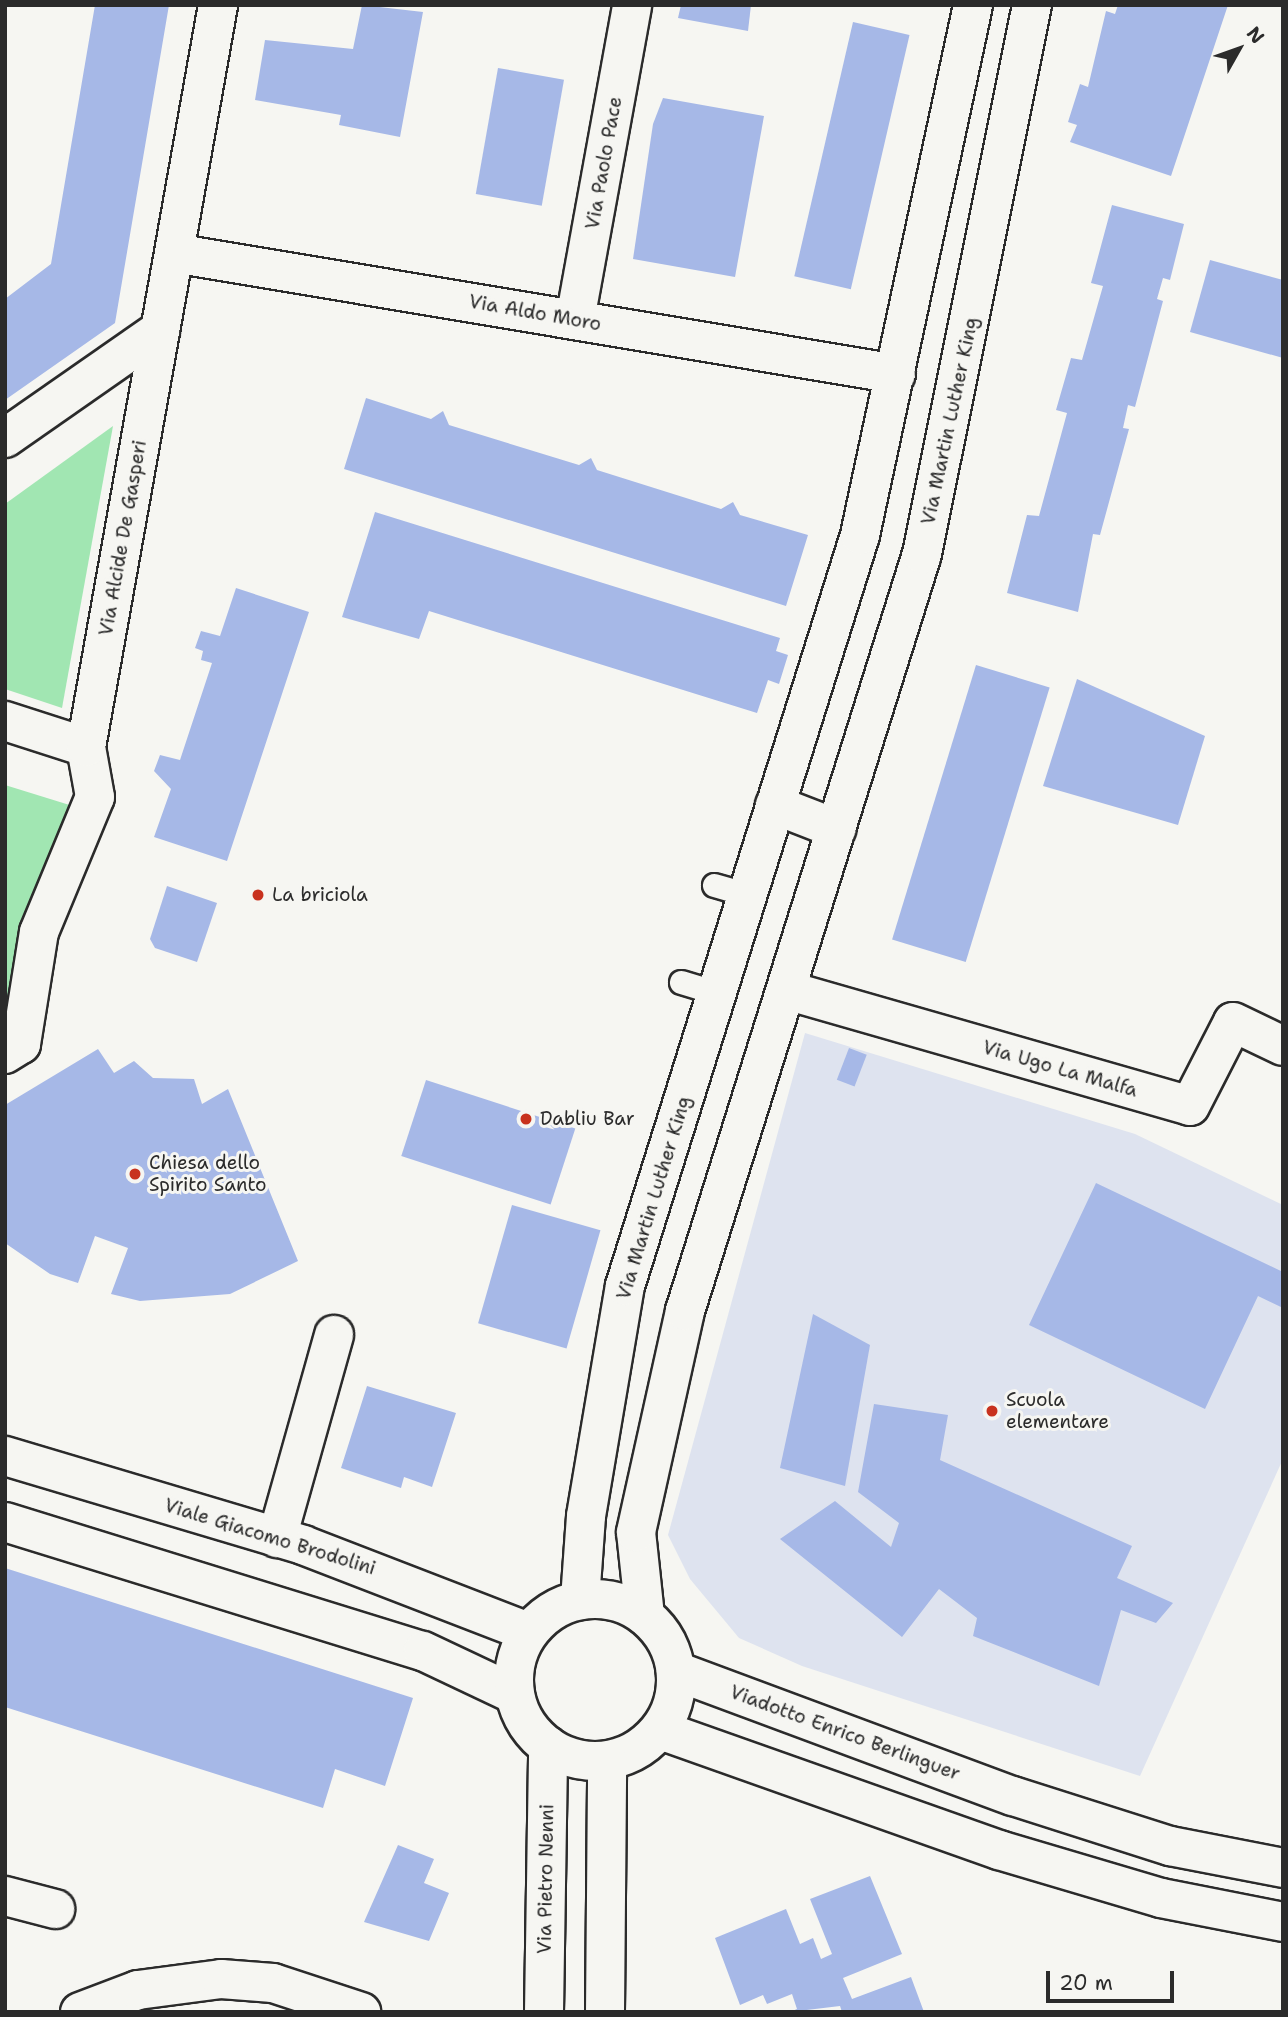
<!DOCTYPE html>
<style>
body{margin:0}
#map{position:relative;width:1288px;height:2017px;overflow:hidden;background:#f6f6f2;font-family:"Shantell Sans",sans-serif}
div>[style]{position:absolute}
.built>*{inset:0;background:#dee3ef}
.green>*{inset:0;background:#a1e6b2}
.building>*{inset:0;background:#a6b8e7;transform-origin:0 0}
.roads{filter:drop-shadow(2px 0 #2b2b2b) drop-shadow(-2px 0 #2b2b2b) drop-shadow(0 2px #2b2b2b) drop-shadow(0 -2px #2b2b2b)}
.lane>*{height:23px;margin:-11.5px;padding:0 11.5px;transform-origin:11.5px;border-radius:11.5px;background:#f6f6f2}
.street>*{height:38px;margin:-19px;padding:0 19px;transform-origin:19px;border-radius:19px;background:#f6f6f2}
.secondary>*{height:38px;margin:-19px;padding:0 19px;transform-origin:19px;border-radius:19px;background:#f6f6f2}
.secondary>.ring{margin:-19px;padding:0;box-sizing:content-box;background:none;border:38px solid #f6f6f2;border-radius:50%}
.dots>*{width:19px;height:19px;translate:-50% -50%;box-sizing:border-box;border:4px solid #f6f6f2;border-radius:50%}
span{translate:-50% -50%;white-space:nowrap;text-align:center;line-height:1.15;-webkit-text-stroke:6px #f6f6f2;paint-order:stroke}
.street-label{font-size:19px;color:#2b2b2b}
.poi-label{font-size:19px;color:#2b2b2b}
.left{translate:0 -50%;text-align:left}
.frame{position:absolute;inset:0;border:7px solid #2b2b2b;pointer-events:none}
.north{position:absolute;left:1204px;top:14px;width:70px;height:70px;-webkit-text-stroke:5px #f6f6f2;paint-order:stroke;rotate:50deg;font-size:19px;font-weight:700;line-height:28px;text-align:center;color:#2b2b2b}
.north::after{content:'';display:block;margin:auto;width:24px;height:32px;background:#2b2b2b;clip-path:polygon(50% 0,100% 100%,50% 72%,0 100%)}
.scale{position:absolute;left:1046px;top:1971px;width:128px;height:32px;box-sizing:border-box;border:4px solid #2b2b2b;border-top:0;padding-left:9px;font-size:21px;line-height:24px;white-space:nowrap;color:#2b2b2b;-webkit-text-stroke:5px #f6f6f2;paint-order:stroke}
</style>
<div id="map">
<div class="built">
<i style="clip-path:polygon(805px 1033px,1135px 1134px,1283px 1205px,1283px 1459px,1140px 1776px,802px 1666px,739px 1638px,690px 1579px,668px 1535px)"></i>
</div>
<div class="green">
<i style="clip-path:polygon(113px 426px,62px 708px,5px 689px,5px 504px)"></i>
<i style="clip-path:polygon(5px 785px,76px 807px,5px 1034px)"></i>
</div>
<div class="building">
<i style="clip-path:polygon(95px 5px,169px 5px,115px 323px,5px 400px,5px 299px,51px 264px)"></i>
<i style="clip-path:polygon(362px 5px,423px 12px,400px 137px,339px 125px,341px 115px,255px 100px,265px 40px,353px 49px)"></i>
<i style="clip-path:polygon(681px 5px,751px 5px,748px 31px,678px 18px)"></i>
<i style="clip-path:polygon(1118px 5px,1228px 5px,1171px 176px,1070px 142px,1077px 125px,1068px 122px,1080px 84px,1088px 87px,1106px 11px,1115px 14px)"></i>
<i style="left:853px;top:22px;width:58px;height:261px;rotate:13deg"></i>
<i style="left:498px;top:68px;width:67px;height:128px;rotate:10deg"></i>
<i style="clip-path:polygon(663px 98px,764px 116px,735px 277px,633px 259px,653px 124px)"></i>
<i style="clip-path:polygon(1112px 205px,1184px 224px,1170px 280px,1163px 278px,1157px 299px,1163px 301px,1135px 407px,1128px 405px,1123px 428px,1129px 429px,1100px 535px,1093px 534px,1078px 612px,1007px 593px,1027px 515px,1039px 516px,1067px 413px,1056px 410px,1071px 358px,1082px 360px,1103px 286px,1091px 283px)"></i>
<i style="clip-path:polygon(1210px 260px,1283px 280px,1283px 358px,1190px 332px)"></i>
<i style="clip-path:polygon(366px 398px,431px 419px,443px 411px,449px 425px,579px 465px,591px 458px,597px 470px,721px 509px,733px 502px,740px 515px,808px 535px,786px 606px,344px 469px)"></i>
<i style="clip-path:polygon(375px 512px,780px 638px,776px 651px,788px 655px,779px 684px,768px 680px,757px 713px,429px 611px,419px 639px,342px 617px)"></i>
<i style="clip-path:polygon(236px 588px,309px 612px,227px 861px,154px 837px,171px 789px,154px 771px,160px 755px,180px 760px,212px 663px,201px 660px,203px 651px,195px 648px,201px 631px,220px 636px)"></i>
<i style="left:976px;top:665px;width:77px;height:287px;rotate:17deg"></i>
<i style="clip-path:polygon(1077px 679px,1205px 736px,1178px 825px,1043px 786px)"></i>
<i style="clip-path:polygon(167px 886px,217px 903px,197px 962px,155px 948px,150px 939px)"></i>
<i style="left:849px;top:1048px;width:19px;height:34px;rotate:21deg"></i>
<i style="clip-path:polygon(98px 1049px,114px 1073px,134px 1061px,153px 1078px,194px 1079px,202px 1104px,228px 1089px,298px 1261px,230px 1294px,140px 1301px,111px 1294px,128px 1248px,95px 1236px,78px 1283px,50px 1274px,5px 1243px,5px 1105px)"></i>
<i style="left:426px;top:1080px;width:157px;height:80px;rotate:18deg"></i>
<i style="clip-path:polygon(1096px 1183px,1283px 1272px,1283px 1308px,1258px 1296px,1205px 1409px,1029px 1325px)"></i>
<i style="left:512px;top:1205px;width:92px;height:123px;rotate:16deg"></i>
<i style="clip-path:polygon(813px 1314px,870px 1345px,845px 1486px,780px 1468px)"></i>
<i style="clip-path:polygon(367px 1386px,456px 1413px,432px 1487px,404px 1477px,401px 1488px,341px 1468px)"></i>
<i style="clip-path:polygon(874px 1404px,948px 1415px,940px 1460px,1132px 1546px,1117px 1578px,1173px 1603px,1156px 1623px,1121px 1610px,1099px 1686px,973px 1636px,977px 1618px,939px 1589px,902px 1637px,780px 1539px,835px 1501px,891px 1547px,899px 1523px,858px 1492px)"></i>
<i style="clip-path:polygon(5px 1568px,413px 1698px,385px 1786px,335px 1769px,323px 1808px,5px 1707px)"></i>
<i style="clip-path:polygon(398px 1845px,434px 1859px,424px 1883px,449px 1893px,429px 1941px,364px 1922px)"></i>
<i style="clip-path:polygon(870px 1876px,902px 1954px,843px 1978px,852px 1999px,911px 1977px,924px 2012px,842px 2012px,840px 2006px,790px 2012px,797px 2009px,792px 1994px,767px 2004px,763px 1995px,740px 2005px,715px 1938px,786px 1909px,800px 1944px,813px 1938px,821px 1959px,832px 1954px,810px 1899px)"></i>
</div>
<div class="roads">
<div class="lane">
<i style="left:714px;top:885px;width:35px;rotate:16deg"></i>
<i style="left:681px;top:982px;width:38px;rotate:17deg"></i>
</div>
<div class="street">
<i style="left:174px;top:253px;width:732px;rotate:9.51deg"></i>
<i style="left:575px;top:320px;width:320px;rotate:-79.7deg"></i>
<i style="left:5px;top:438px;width:189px;rotate:-34.9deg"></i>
<i style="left:5px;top:721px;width:85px;rotate:17.8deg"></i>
<i style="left:775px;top:805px;width:66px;rotate:21.2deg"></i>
<i style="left:786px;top:990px;width:420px;rotate:16deg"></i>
<i style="left:1190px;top:1106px;width:94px;rotate:-62.9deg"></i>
<i style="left:1233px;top:1022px;width:55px;rotate:25.6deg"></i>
<i style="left:5px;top:1054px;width:19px;rotate:-32deg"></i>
<i style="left:21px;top:1044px;width:113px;rotate:-80.9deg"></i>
<i style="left:39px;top:932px;width:146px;rotate:-67.5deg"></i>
<i style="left:95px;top:797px;width:51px;rotate:-100.2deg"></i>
<i style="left:86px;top:747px;width:754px;rotate:-79.91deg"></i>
<i style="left:5px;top:1456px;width:311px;rotate:16.6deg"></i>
<i style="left:303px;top:1545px;width:242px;rotate:21.1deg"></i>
<i style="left:5px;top:1522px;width:437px;rotate:17.2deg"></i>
<i style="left:423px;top:1651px;width:101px;rotate:25.3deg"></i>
<i style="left:277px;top:1538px;width:211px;rotate:-74.3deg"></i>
<i style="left:676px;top:1671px;width:359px;rotate:20.4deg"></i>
<i style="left:1013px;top:1796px;width:165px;rotate:17.7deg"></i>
<i style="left:1170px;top:1846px;width:115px;rotate:11deg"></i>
<i style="left:660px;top:1730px;width:360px;rotate:19.5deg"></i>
<i style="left:999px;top:1850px;width:169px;rotate:16.5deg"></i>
<i style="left:1161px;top:1898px;width:124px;rotate:11.1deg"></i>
<i style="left:5px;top:1896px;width:52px;rotate:14.6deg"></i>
<i style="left:80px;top:2012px;width:62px;rotate:-20.8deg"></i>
<i style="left:138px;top:1990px;width:84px;rotate:-7.5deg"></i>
<i style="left:221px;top:1979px;width:52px;rotate:4.4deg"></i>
<i style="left:273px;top:1983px;width:93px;rotate:18.2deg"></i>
</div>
<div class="secondary">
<i class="ring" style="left:514px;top:1599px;width:124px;height:124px"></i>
<i style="left:580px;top:1600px;width:84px;rotate:-85.9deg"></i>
<i style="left:586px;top:1516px;width:233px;rotate:-80.4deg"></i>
<i style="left:625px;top:1286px;width:787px;rotate:-72.62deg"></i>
<i style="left:860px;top:535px;width:542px;rotate:-77.96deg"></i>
<i style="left:645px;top:1616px;width:84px;rotate:-96.1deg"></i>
<i style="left:636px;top:1532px;width:226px;rotate:-77.5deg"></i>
<i style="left:685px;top:1311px;width:793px;rotate:-72.62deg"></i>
<i style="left:922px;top:554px;width:560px;rotate:-78.67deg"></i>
<i style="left:544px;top:2012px;width:266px;rotate:-89.1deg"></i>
<i style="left:605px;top:2012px;width:251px;rotate:-89.5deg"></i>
</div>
</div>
<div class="dots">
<i style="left:258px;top:895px;background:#c8321e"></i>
<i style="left:526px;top:1119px;background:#c8321e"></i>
<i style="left:135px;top:1174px;background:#c8321e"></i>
<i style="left:992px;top:1411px;background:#c8321e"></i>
</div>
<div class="street-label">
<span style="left:604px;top:163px;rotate:-80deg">Via Paolo Pace</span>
<span style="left:535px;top:313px;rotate:10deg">Via Aldo Moro</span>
<span style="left:950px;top:421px;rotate:-78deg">Via Martin Luther King</span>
<span style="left:123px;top:538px;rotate:-80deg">Via Alcide De Gasperi</span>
<span style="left:1060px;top:1069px;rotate:16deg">Via Ugo La Malfa</span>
<span style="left:654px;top:1198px;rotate:-73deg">Via Martin Luther King</span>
<span style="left:270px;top:1537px;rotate:17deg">Viale Giacomo Brodolini</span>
<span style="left:845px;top:1733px;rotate:20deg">Viadotto Enrico Berlinguer</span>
<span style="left:546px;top:1879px;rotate:-89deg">Via Pietro Nenni</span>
</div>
<div class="poi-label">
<span class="left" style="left:272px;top:895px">La briciola</span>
<span class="left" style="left:540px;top:1119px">Dabliu Bar</span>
<span class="left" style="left:149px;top:1174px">Chiesa dello<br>Spirito Santo</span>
<span class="left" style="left:1006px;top:1411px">Scuola<br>elementare</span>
</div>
<div class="frame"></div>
<div class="north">N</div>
<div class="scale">20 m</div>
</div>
